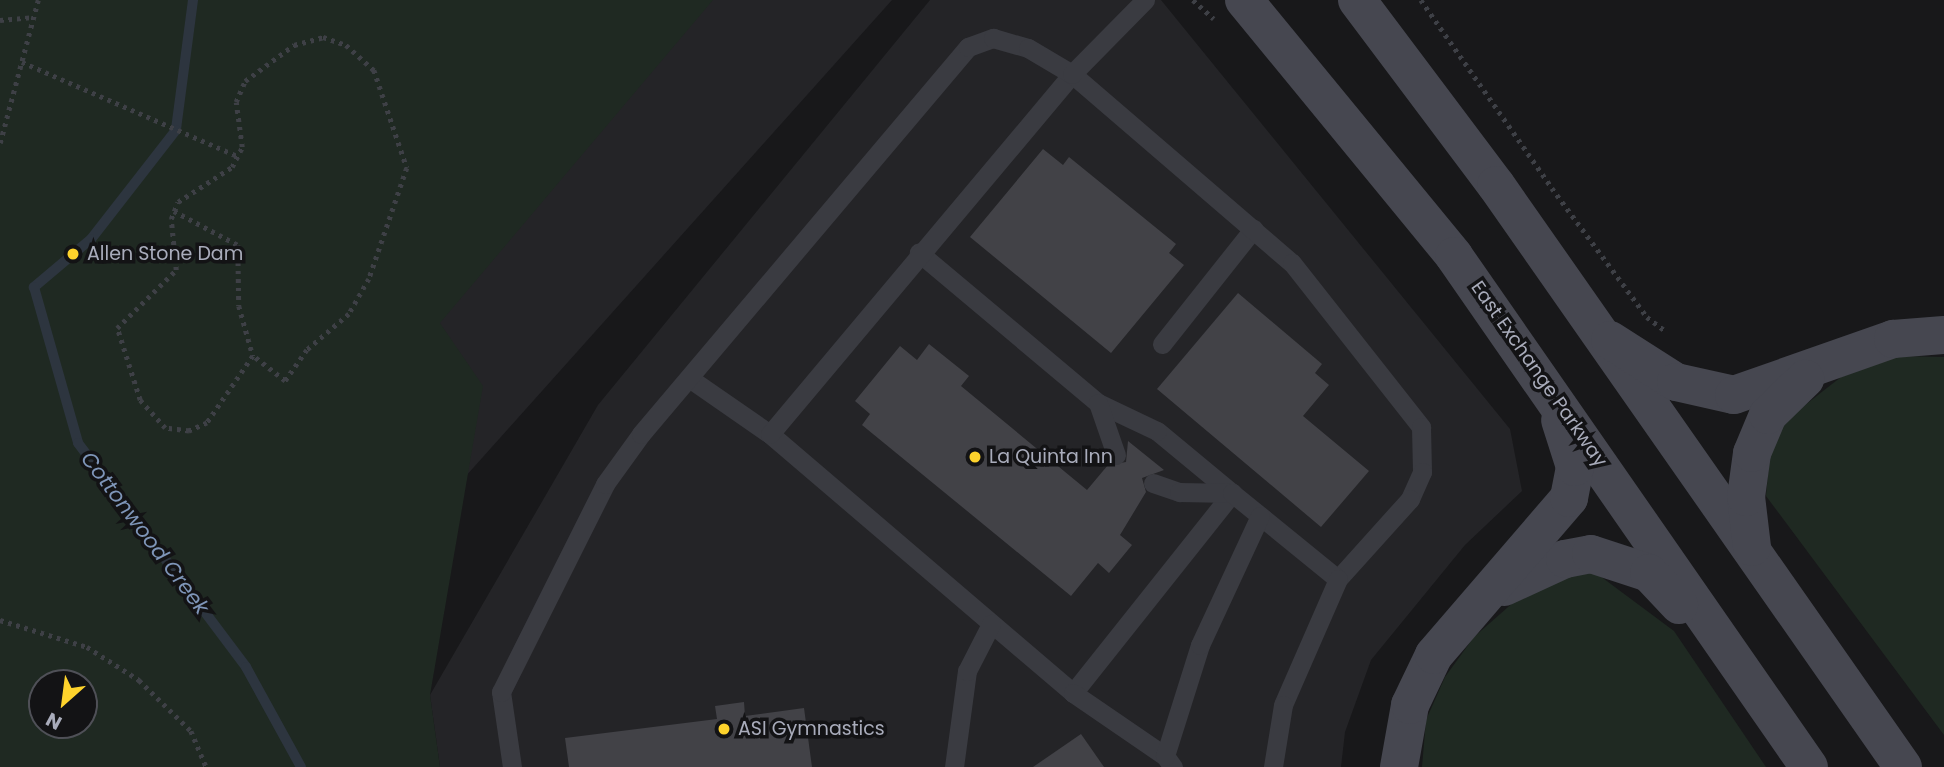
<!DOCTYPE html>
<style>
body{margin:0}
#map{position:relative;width:1944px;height:767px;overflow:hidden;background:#18181a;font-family:Poppins,sans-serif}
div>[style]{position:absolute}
.built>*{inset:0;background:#242427}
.green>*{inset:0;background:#1f2922}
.stream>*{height:10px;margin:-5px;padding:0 5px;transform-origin:5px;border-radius:5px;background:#2d353f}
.building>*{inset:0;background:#424247}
.path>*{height:4.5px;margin-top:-2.25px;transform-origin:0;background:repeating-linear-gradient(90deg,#3e4046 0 3.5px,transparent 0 8.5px)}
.lane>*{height:19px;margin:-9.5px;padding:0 9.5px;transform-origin:9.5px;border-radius:9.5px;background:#3a3b41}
.secondary>*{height:38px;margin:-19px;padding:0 19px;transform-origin:19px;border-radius:19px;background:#464750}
.dots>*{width:19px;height:19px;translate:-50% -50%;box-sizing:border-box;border:4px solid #131315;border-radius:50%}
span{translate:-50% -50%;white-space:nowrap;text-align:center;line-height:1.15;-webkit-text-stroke:7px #131315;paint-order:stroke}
.poi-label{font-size:19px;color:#a9acbb}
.left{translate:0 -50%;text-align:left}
.street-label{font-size:19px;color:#a9acbb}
.water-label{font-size:21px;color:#7e95b8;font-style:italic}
.north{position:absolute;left:28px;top:669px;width:70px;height:70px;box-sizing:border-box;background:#131315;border:2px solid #4f5057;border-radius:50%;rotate:208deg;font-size:19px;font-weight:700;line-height:28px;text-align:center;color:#a9acbb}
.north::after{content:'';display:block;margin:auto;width:24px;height:32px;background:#fed32c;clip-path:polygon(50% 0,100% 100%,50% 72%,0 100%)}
</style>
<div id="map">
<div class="built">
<i style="clip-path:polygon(681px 0,892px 0,295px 667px,208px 571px)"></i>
<i style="clip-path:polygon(930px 0,1161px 0,1510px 429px,1522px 491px,1465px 545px,1371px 660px,1345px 732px,1341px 767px,440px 767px,430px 695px,598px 405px)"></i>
</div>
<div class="green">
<i style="clip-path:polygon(evenodd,0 0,713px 0,440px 323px,483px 386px,430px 695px,440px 767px,0 767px,0 0,42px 683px,84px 683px,84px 725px,42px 725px,42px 683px)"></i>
<i style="clip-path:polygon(1898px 356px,1944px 357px,1944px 735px,1766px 496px,1772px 431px,1841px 377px)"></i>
<i style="clip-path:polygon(1592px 570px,1674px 631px,1766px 767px,1422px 767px,1426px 720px,1445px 677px,1474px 637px,1532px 586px)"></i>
</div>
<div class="stream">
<i style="left:193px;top:0;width:131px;rotate:97.5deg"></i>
<i style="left:176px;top:130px;width:138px;rotate:127.9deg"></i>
<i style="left:91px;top:239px;width:75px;rotate:139.9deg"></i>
<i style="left:34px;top:287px;width:162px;rotate:74.2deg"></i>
<i style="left:78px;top:443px;width:280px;rotate:53.1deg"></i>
<i style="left:246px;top:667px;width:114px;rotate:61.2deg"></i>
</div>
<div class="building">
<i style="clip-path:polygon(1043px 149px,1063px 165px,1069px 157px,1176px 244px,1169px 253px,1184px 265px,1111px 353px,970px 237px)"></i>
<i style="clip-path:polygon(1238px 293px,1322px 364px,1315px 373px,1329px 385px,1303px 416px,1369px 471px,1321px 527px,1157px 389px)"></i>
<i style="clip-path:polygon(929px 344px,969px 376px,961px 386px,1087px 490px,1108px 465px,1126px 462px,1128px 441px,1164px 470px,1142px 478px,1146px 492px,1120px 535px,1132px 545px,1109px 573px,1098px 563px,1071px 596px,862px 425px,870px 414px,855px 401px,900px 346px,917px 360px)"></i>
<i style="clip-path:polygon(744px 702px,745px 716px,804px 708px,812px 767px,569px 767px,565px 738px,717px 719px,715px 706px)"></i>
<i style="clip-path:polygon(1081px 734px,1104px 767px,1033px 767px)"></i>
</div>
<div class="path">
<i style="left:1193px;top:0;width:28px;rotate:42deg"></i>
<i style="left:1421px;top:0;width:229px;rotate:55.1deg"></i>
<i style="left:1552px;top:188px;width:160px;rotate:53.6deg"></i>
<i style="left:1647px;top:317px;width:25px;rotate:37deg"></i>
<i style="left:0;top:20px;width:33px;rotate:-5deg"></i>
<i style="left:323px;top:37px;width:24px;rotate:19deg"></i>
<i style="left:346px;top:45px;width:38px;rotate:42deg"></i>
<i style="left:374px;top:70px;width:103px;rotate:71.4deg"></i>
<i style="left:407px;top:168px;width:117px;rotate:108.9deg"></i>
<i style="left:369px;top:279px;width:40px;rotate:119.7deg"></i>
<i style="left:349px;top:314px;width:55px;rotate:139.4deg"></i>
<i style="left:307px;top:350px;width:38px;rotate:125deg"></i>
<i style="left:285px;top:381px;width:41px;rotate:-142deg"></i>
<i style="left:253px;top:356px;width:81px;rotate:124.5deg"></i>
<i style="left:207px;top:423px;width:20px;rotate:156deg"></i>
<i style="left:189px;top:431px;width:24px;rotate:-173deg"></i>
<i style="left:165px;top:428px;width:38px;rotate:-132deg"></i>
<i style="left:140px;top:400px;width:76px;rotate:-107.7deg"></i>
<i style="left:117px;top:328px;width:83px;rotate:-44.5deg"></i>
<i style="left:176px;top:270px;width:51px;rotate:-95.6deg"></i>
<i style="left:171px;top:219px;width:18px;rotate:-68deg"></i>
<i style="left:178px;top:202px;width:64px;rotate:-32.9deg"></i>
<i style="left:232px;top:167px;width:22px;rotate:-63deg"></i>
<i style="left:242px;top:147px;width:45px;rotate:-97.6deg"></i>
<i style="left:236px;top:102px;width:23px;rotate:-67deg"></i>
<i style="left:245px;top:81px;width:61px;rotate:-36.3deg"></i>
<i style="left:294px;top:45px;width:30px;rotate:-15deg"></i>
<i style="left:22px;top:62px;width:235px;rotate:23.6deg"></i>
<i style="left:0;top:143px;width:148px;rotate:-75.1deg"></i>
<i style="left:174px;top:211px;width:72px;rotate:28deg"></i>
<i style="left:238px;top:245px;width:61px;rotate:89.1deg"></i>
<i style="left:239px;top:306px;width:52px;rotate:74.4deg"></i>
<i style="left:0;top:620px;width:91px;rotate:17.2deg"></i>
<i style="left:87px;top:647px;width:62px;rotate:32.4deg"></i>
<i style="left:139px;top:680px;width:73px;rotate:44.4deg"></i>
<i style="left:191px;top:731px;width:39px;rotate:67deg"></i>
</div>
<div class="lane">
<i style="left:1162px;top:344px;width:147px;rotate:-51.6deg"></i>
<i style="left:689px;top:378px;width:98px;rotate:34.7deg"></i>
<i style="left:770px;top:434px;width:399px;rotate:40.5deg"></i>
<i style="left:1073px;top:693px;width:256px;rotate:-51.5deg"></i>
<i style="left:1232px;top:493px;width:97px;rotate:-140.4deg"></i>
<i style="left:1157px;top:431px;width:65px;rotate:-154.6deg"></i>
<i style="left:1098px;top:403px;width:234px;rotate:-140deg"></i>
<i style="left:1098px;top:403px;width:55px;rotate:70.9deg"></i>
<i style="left:770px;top:434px;width:470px;rotate:-50deg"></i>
<i style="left:1072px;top:74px;width:290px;rotate:40.7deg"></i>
<i style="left:1292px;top:263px;width:209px;rotate:51.8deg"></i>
<i style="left:1421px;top:427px;width:45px;rotate:88.7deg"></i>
<i style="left:1422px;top:472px;width:30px;rotate:114deg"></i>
<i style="left:1410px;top:499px;width:108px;rotate:132deg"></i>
<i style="left:1153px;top:483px;width:28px;rotate:19deg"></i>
<i style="left:1179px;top:492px;width:53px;rotate:1.1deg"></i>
<i style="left:1232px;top:493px;width:136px;rotate:39.1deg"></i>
<i style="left:1338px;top:579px;width:137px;rotate:113.6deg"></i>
<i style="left:1283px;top:705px;width:63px;rotate:99.2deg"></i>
<i style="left:1073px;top:693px;width:112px;rotate:34.4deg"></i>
<i style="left:512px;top:767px;width:76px;rotate:-98.3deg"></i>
<i style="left:501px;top:692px;width:233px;rotate:-63.4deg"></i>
<i style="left:605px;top:484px;width:62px;rotate:-54.2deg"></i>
<i style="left:641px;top:434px;width:507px;rotate:-49.8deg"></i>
<i style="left:968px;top:47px;width:27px;rotate:-20deg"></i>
<i style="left:993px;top:38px;width:36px;rotate:16deg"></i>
<i style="left:1028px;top:48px;width:51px;rotate:30.6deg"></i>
<i style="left:1072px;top:74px;width:104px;rotate:-45.4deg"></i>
<i style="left:954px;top:767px;width:97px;rotate:-82.3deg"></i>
<i style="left:967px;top:671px;width:53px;rotate:-62.9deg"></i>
<i style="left:1173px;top:767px;width:14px;rotate:-126deg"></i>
<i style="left:1165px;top:756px;width:116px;rotate:-72.5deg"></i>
<i style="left:1200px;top:645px;width:142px;rotate:-65.1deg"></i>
</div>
<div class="secondary">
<i style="left:1244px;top:0;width:331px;rotate:50.6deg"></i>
<i style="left:1454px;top:256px;width:622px;rotate:55.21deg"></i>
<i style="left:1357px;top:0;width:231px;rotate:53.1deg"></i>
<i style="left:1496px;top:185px;width:710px;rotate:55.03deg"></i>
<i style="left:1610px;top:340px;width:78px;rotate:32.5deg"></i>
<i style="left:1676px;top:382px;width:59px;rotate:12.6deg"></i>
<i style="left:1734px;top:395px;width:169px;rotate:-19.4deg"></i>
<i style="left:1893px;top:339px;width:51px;rotate:-4.5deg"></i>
<i style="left:1752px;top:547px;width:50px;rotate:-96.8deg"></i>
<i style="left:1746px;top:497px;width:44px;rotate:-82.2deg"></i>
<i style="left:1752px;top:453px;width:41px;rotate:-67.2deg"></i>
<i style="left:1768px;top:415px;width:52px;rotate:-44.2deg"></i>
<i style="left:1504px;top:587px;width:67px;rotate:-24.7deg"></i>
<i style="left:1565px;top:559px;width:26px;rotate:-11deg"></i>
<i style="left:1591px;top:554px;width:61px;rotate:18.1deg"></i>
<i style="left:1649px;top:573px;width:44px;rotate:46.8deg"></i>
<i style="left:1399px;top:767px;width:63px;rotate:-79.9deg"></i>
<i style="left:1410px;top:705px;width:55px;rotate:-64.4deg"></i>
<i style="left:1434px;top:655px;width:207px;rotate:-49.3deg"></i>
<i style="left:1569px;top:498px;width:32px;rotate:-79deg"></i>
<i style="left:1575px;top:467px;width:49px;rotate:-107.7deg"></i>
</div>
<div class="dots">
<i style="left:73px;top:254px;background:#fed32c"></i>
<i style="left:975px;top:457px;background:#fed32c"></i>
<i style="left:724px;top:729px;background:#fed32c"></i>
</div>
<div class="poi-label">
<span class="left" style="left:87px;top:254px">Allen Stone Dam</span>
<span class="left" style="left:989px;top:457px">La Quinta Inn</span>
<span class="left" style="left:738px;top:729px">ASI Gymnastics</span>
</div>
<div class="street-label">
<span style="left:1539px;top:374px;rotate:55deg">East Exchange Parkway</span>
</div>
<div class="water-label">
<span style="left:145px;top:533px;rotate:53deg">Cottonwood Creek</span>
</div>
<div class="north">N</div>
</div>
